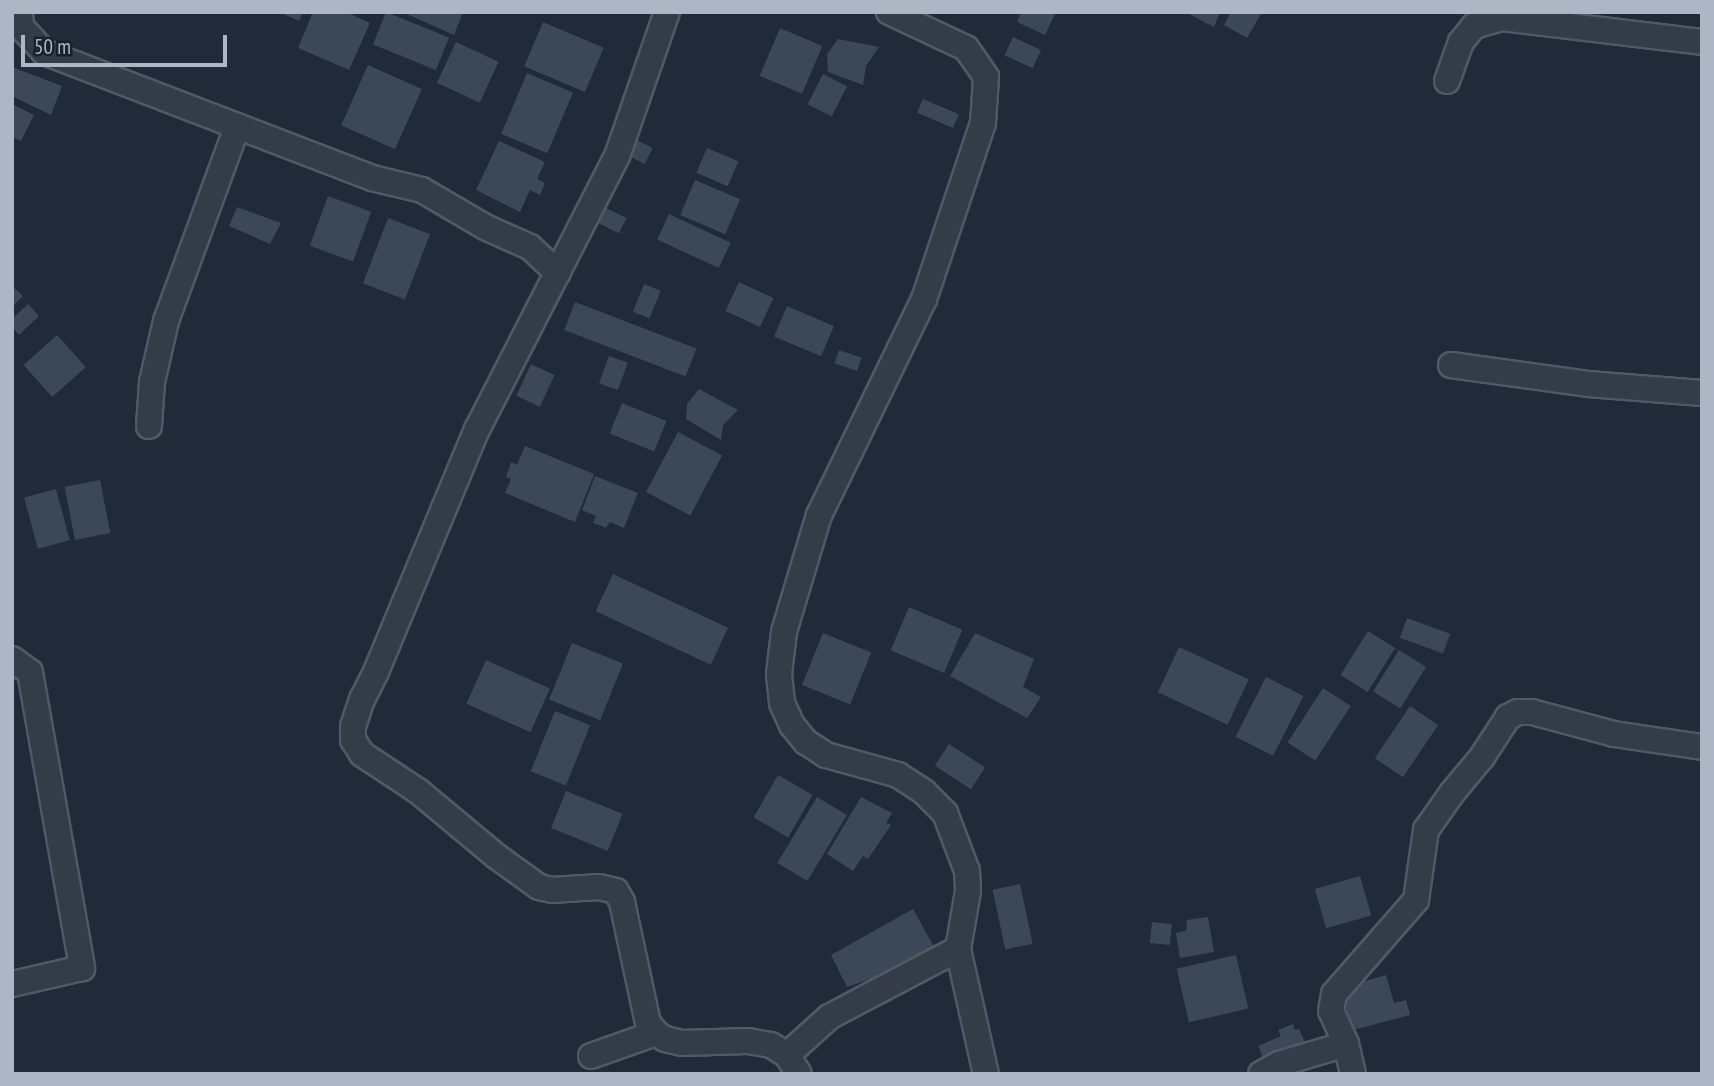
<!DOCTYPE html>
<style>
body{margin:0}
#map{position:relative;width:1714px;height:1086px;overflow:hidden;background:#202a38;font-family:"PT Sans Narrow",sans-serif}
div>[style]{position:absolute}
.building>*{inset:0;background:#3c4858;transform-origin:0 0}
.roads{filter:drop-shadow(2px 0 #515966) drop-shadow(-2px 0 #515966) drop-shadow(0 2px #515966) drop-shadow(0 -2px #515966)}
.minor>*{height:24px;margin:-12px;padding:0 12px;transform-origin:12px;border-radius:12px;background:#343c48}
span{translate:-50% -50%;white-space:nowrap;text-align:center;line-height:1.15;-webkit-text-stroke:5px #19212d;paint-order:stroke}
.frame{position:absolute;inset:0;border:14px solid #aeb6c5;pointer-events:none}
.scale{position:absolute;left:21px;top:35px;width:206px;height:32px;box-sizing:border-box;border:4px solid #aeb6c5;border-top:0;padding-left:9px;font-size:21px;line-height:24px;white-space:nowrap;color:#aeb6c5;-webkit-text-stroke:5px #19212d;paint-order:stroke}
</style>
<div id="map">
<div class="building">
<i style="clip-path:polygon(279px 12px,303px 12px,299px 21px)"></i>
<i style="clip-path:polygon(313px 12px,346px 12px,370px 23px,349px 70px,298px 48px)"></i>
<i style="left:386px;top:12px;width:68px;height:35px;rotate:22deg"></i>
<i style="clip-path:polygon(402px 12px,463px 12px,454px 35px)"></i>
<i style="clip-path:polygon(1021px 12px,1056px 12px,1045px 35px,1017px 22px)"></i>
<i style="clip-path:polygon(1185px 12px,1220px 12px,1214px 27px)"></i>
<i style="clip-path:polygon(1231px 12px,1262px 12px,1247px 38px,1224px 25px)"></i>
<i style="left:543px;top:22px;width:66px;height:48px;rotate:23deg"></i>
<i style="left:780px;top:28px;width:46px;height:52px;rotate:23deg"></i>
<i style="left:1013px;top:37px;width:31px;height:20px;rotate:25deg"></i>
<i style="clip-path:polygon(838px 39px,879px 47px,866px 66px,863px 85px,828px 72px,827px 54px)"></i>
<i style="left:456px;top:42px;width:47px;height:45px;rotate:25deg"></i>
<i style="left:368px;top:65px;width:59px;height:66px;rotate:24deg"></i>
<i style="clip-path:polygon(12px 67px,62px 86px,51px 115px,12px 96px)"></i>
<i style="left:527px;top:73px;width:50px;height:66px;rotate:23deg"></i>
<i style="left:823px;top:74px;width:27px;height:34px;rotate:27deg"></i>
<i style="left:923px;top:99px;width:39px;height:15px;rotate:23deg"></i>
<i style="clip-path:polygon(12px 104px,34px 115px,21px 141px,12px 137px)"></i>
<i style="left:633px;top:138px;width:22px;height:18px;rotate:27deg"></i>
<i style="clip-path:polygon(499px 141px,545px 162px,537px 179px,545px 183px,540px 195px,530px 190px,520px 212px,476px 190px)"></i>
<i style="left:707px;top:148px;width:34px;height:27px;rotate:23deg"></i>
<i style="left:695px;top:180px;width:49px;height:38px;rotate:23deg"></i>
<i style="left:328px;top:196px;width:46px;height:53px;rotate:20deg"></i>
<i style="clip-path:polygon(237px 207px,281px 223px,270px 244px,229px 226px)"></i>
<i style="left:604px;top:207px;width:25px;height:17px;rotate:26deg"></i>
<i style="left:669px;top:214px;width:68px;height:28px;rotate:25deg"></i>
<i style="left:388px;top:218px;width:45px;height:70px;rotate:21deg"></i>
<i style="left:739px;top:282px;width:38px;height:32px;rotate:25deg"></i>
<i style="left:644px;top:284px;width:18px;height:30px;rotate:22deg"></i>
<i style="clip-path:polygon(12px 286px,23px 296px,12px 307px)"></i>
<i style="left:575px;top:302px;width:130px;height:30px;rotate:21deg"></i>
<i style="clip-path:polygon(28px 304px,39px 316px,19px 335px,12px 327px,12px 319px)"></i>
<i style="left:787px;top:306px;width:51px;height:33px;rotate:23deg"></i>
<i style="left:57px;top:335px;width:43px;height:45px;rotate:48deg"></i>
<i style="left:839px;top:350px;width:24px;height:14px;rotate:19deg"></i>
<i style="left:609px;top:356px;width:20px;height:29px;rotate:20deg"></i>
<i style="left:531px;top:364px;width:26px;height:35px;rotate:25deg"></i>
<i style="clip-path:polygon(699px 389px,738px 410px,723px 425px,721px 440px,686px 419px,687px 404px)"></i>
<i style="left:622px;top:403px;width:48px;height:33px;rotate:22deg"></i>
<i style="left:678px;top:432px;width:50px;height:68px;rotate:28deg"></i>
<i style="clip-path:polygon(525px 446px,594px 474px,575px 522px,505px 493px,511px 479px,506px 477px,511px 462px,517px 465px)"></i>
<i style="clip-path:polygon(595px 476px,638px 493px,624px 528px,610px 522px,606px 528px,593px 523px,596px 516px,582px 510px)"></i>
<i style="left:100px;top:480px;width:54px;height:36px;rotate:79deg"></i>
<i style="left:56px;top:489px;width:53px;height:33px;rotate:75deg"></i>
<i style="left:613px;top:574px;width:127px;height:41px;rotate:25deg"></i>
<i style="left:909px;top:607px;width:58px;height:47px;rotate:23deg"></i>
<i style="left:1407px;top:618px;width:46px;height:21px;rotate:20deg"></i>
<i style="left:1368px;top:631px;width:32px;height:52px;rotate:32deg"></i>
<i style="left:823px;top:633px;width:52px;height:56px;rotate:22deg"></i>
<i style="clip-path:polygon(975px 633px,1034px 659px,1023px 687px,1041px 697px,1027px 718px,950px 676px)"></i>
<i style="left:572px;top:643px;width:55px;height:61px;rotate:22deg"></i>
<i style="left:1179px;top:647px;width:77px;height:50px;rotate:25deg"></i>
<i style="left:1399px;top:650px;width:32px;height:49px;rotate:32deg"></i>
<i style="left:486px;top:660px;width:70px;height:48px;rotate:24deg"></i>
<i style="left:1266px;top:677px;width:42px;height:67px;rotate:27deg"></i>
<i style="left:1323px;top:688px;width:33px;height:65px;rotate:33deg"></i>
<i style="left:1410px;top:706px;width:34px;height:63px;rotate:34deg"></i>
<i style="left:555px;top:711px;width:38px;height:65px;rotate:22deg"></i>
<i style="left:949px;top:744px;width:43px;height:26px;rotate:33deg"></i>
<i style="left:778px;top:775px;width:40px;height:49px;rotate:30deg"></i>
<i style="left:566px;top:791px;width:61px;height:40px;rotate:22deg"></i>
<i style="left:817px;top:797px;width:35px;height:77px;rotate:31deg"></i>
<i style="clip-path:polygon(861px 797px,892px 813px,886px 823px,891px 825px,868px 859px,863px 856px,853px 871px,827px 854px)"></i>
<i style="left:1360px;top:876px;width:41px;height:47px;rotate:74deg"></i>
<i style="left:1020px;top:884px;width:61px;height:28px;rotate:78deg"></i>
<i style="clip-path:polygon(913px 909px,939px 956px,847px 987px,831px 955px)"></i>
<i style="clip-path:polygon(1208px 917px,1214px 952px,1180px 958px,1176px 933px,1186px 931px,1187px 920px)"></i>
<i style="left:1152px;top:922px;width:20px;height:21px;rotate:6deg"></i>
<i style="left:1236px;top:955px;width:55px;height:61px;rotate:77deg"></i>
<i style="clip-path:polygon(1386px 975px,1394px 1003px,1406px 1000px,1410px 1015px,1353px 1030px,1341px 988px)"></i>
<i style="clip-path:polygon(1293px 1024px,1295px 1030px,1299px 1029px,1307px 1047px,1266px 1065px,1258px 1046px,1281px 1036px,1278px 1030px)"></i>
</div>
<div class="roads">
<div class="minor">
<i style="left:20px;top:12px;width:15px;rotate:86deg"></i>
<i style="left:21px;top:27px;width:34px;rotate:47deg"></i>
<i style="left:44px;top:52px;width:351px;rotate:21deg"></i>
<i style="left:372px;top:178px;width:51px;rotate:13.5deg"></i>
<i style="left:422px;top:190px;width:73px;rotate:30.4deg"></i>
<i style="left:485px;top:227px;width:49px;rotate:24deg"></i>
<i style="left:530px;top:247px;width:38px;rotate:43deg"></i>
<i style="left:667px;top:12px;width:152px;rotate:109.1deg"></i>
<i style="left:617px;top:156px;width:307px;rotate:117.1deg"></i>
<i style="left:477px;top:429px;width:263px;rotate:112.6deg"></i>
<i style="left:376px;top:672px;width:30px;rotate:117deg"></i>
<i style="left:362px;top:699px;width:29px;rotate:108deg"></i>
<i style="left:353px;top:727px;width:13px;rotate:90deg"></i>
<i style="left:353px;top:740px;width:17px;rotate:57deg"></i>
<i style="left:362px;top:754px;width:67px;rotate:33.5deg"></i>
<i style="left:418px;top:791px;width:102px;rotate:39.8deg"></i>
<i style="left:496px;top:856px;width:53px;rotate:35.8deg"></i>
<i style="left:539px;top:887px;width:13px;rotate:13deg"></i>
<i style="left:552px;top:890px;width:47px;rotate:-3.7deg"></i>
<i style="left:599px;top:887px;width:17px;rotate:13deg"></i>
<i style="left:616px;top:891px;width:13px;rotate:61deg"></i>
<i style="left:622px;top:902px;width:124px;rotate:77.9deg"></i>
<i style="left:648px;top:1023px;width:13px;rotate:51deg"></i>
<i style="left:656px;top:1033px;width:11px;rotate:34deg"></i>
<i style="left:665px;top:1039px;width:17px;rotate:13deg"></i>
<i style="left:682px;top:1043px;width:66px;rotate:-1.7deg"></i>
<i style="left:748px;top:1041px;width:23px;rotate:10deg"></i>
<i style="left:771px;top:1045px;width:19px;rotate:32deg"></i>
<i style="left:787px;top:1055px;width:22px;rotate:58deg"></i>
<i style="left:889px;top:12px;width:85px;rotate:25.1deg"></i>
<i style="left:966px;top:48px;width:35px;rotate:55deg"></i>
<i style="left:986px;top:77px;width:46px;rotate:93.7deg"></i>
<i style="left:983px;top:123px;width:186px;rotate:108.5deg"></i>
<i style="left:924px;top:299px;width:240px;rotate:115.9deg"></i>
<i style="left:819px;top:515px;width:122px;rotate:106.7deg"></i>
<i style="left:784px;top:632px;width:42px;rotate:96.8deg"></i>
<i style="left:779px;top:674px;width:29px;rotate:84deg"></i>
<i style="left:782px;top:703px;width:24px;rotate:66deg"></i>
<i style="left:792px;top:725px;width:22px;rotate:51deg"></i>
<i style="left:806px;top:742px;width:24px;rotate:33deg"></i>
<i style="left:826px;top:755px;width:75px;rotate:15.5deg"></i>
<i style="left:898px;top:775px;width:31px;rotate:33deg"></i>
<i style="left:924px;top:792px;width:30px;rotate:45deg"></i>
<i style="left:945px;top:813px;width:62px;rotate:69.2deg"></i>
<i style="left:967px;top:871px;width:20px;rotate:87deg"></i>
<i style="left:968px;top:891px;width:59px;rotate:99.8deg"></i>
<i style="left:958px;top:949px;width:128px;rotate:77.4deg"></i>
<i style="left:1447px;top:81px;width:41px;rotate:-70.3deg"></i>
<i style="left:1461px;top:42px;width:21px;rotate:-51deg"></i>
<i style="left:1474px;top:26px;width:29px;rotate:-16deg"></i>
<i style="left:1502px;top:18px;width:201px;rotate:6.8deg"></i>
<i style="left:1451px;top:365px;width:138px;rotate:7.9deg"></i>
<i style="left:1588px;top:384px;width:114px;rotate:4.5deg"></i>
<i style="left:149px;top:426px;width:44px;rotate:-86.1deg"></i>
<i style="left:152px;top:382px;width:63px;rotate:-77.1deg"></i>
<i style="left:166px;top:321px;width:207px;rotate:-69.9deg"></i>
<i style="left:12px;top:659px;width:22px;rotate:36deg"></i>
<i style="left:30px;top:672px;width:301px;rotate:80deg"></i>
<i style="left:82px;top:968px;width:72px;rotate:167.1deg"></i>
<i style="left:787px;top:1055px;width:57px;rotate:-42.1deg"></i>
<i style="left:829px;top:1017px;width:146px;rotate:-27.8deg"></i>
<i style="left:591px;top:1056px;width:69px;rotate:-19.5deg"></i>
<i style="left:1261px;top:1074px;width:21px;rotate:-29deg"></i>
<i style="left:1279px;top:1064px;width:70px;rotate:-16.6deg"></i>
<i style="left:1353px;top:1074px;width:31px;rotate:-103deg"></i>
<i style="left:1346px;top:1044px;width:36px;rotate:-114deg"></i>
<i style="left:1331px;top:1011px;width:17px;rotate:-80deg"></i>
<i style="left:1334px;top:994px;width:125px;rotate:-48.9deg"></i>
<i style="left:1416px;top:900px;width:71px;rotate:-81.9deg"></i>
<i style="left:1426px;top:830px;width:45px;rotate:-54.9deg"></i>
<i style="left:1452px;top:793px;width:47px;rotate:-50.2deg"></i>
<i style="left:1482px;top:757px;width:48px;rotate:-57deg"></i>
<i style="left:1508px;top:717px;width:11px;rotate:-27deg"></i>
<i style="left:1518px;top:712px;width:14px"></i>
<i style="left:1532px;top:712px;width:85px;rotate:15deg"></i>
<i style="left:1614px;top:734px;width:89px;rotate:8.4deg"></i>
</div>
</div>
<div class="frame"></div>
<div class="scale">50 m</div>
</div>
